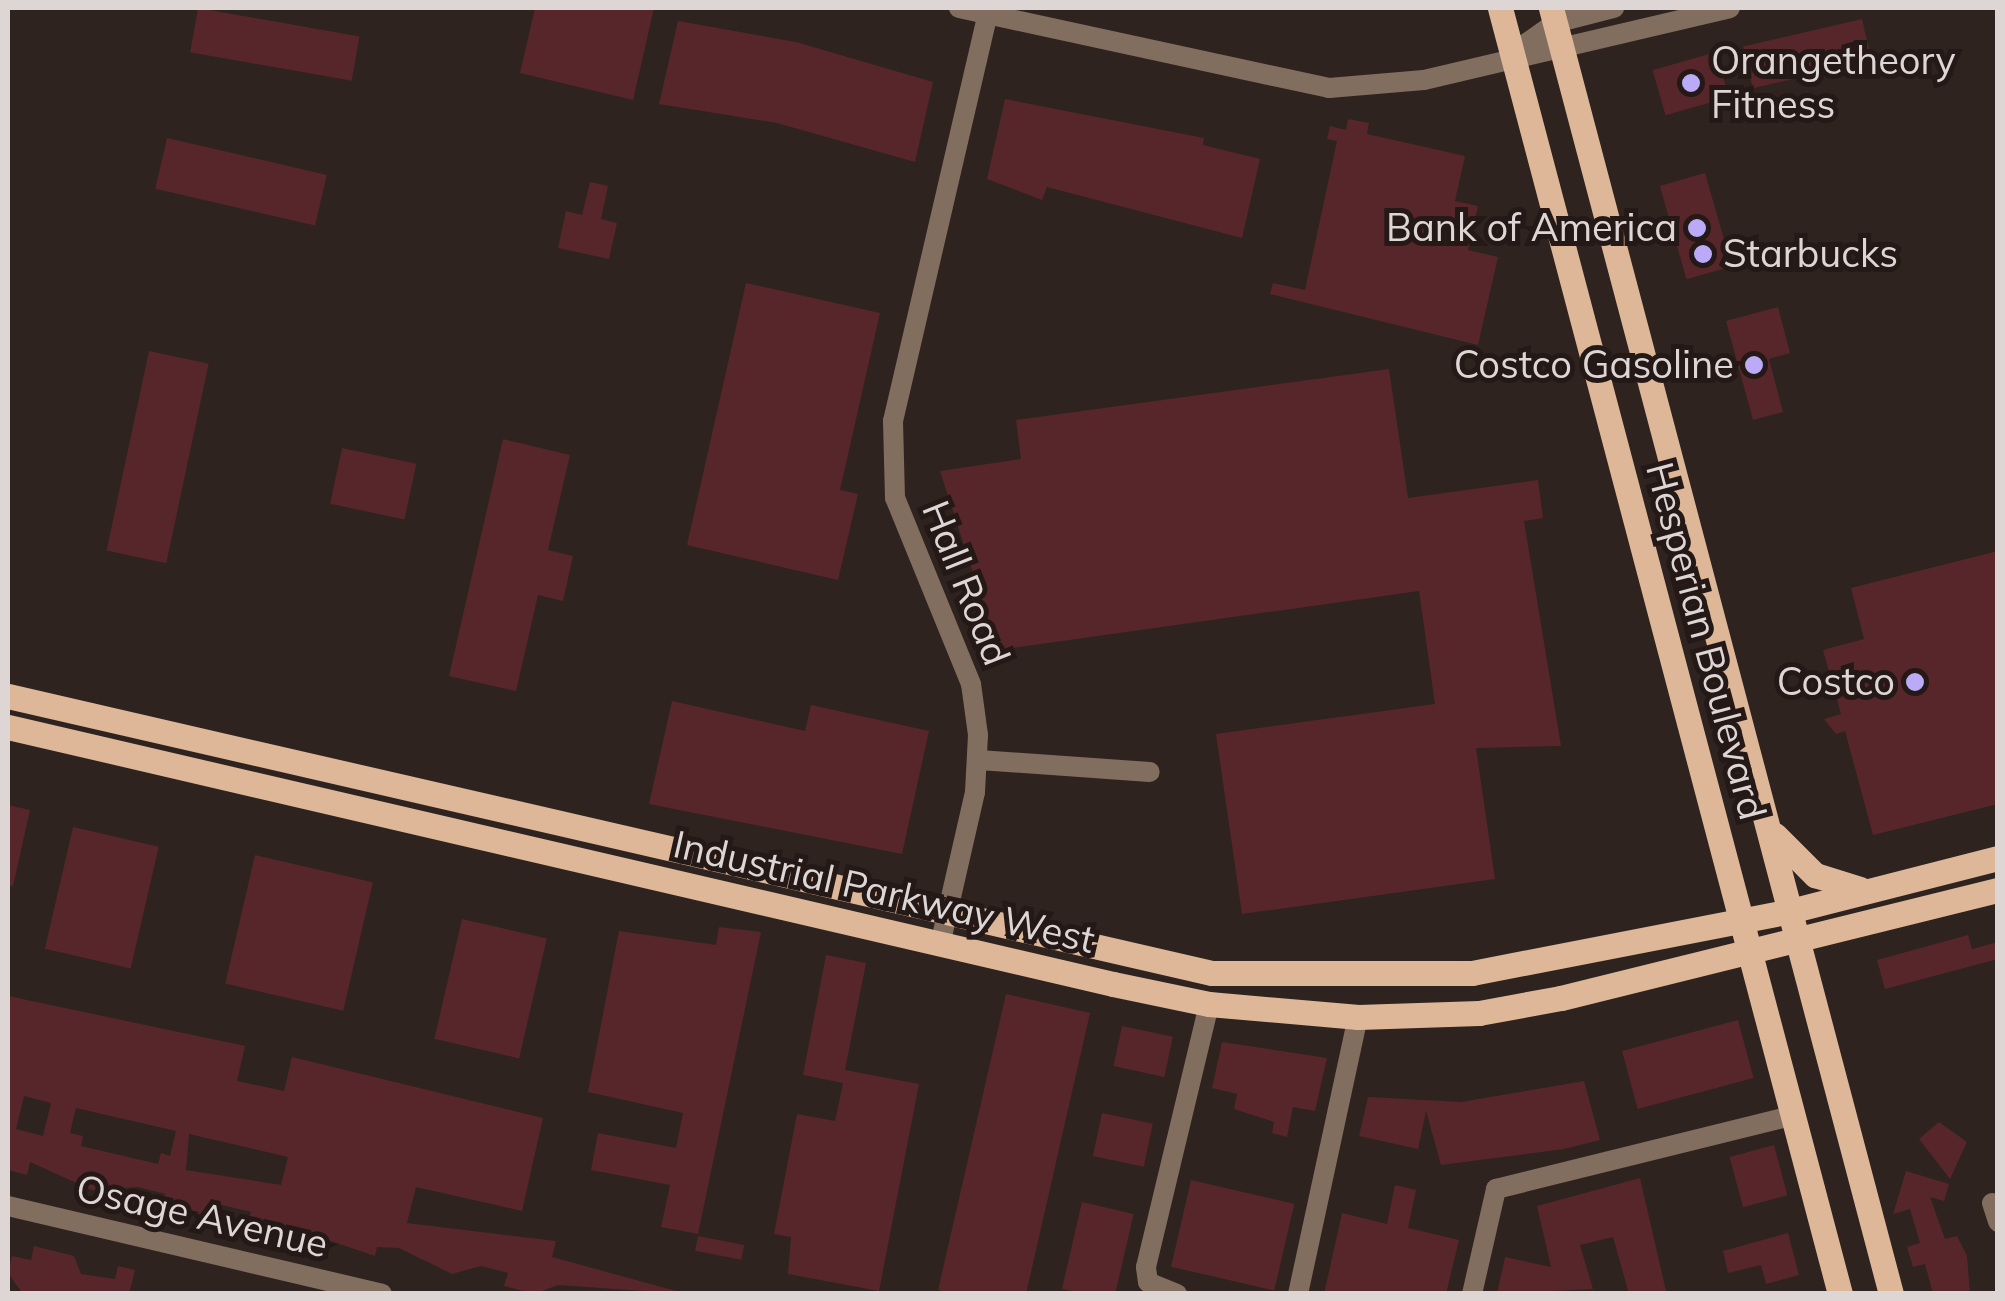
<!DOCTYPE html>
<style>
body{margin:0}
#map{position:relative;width:2005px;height:1301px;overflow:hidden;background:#2e231f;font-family:Mulish,sans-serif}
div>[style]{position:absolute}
.building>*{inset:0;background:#57262a;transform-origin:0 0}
.minor>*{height:20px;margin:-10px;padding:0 10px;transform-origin:10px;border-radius:10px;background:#816e5f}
.major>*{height:25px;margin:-12.5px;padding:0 12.5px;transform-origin:12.5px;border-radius:12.5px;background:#deb798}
.dots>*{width:28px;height:28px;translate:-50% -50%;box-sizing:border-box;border:5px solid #241916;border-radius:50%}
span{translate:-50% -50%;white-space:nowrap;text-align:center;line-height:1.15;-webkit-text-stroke:10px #241916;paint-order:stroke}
.poi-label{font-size:38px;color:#ded6d4}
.left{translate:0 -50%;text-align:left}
.right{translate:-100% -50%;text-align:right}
.street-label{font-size:38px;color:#ded6d4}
.frame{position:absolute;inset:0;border:10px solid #ded6d4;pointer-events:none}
</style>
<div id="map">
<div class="building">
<i style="left:198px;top:8px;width:164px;height:45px;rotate:10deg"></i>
<i style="clip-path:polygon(535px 8px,654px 8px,633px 100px,520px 73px)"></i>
<i style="left:1862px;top:19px;width:43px;height:122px;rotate:77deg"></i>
<i style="clip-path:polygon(678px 21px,796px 42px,933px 82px,915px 162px,777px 123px,659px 104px)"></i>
<i style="left:1716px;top:52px;width:47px;height:66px;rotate:74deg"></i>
<i style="clip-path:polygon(1005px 99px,1204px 138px,1203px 145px,1260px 159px,1242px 238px,1047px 187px,1042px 200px,987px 179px)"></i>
<i style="clip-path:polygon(1348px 119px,1369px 123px,1367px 134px,1465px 156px,1455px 201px,1478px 206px,1468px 250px,1498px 257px,1478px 345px,1270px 294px,1273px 283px,1305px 290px,1337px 141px,1327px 139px,1330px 126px,1346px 130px)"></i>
<i style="left:167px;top:138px;width:164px;height:52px;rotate:13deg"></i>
<i style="left:1705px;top:173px;width:97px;height:47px;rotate:74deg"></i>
<i style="clip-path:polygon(590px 182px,608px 186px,601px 219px,617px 223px,609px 259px,558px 248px,566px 211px,582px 215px)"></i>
<i style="clip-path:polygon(746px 283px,880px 313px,840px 490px,858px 494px,838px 580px,687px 545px)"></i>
<i style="clip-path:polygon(1778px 307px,1790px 353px,1769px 359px,1783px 412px,1753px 420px,1726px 321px)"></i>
<i style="left:149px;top:351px;width:61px;height:204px;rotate:12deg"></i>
<i style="clip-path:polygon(1389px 369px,1408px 498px,1538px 480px,1543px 518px,1524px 521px,1561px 746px,1476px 748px,1495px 879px,1242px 914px,1216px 734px,1435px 704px,1419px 591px,998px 650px,940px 471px,1021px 459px,1016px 420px)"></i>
<i style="clip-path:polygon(503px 439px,570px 455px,548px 550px,573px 556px,563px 601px,538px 595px,516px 691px,449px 676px)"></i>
<i style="left:342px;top:448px;width:76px;height:57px;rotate:12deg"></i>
<i style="clip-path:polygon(1998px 551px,1998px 804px,1873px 835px,1845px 731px,1836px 734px,1824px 719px,1841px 714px,1823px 650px,1864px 639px,1851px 588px)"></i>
<i style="clip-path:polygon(672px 701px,805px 731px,811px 705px,929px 731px,902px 854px,649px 804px)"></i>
<i style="clip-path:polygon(8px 805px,30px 810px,13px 886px,8px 885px)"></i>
<i style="left:73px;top:827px;width:88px;height:125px;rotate:13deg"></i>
<i style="left:255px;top:855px;width:121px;height:132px;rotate:13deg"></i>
<i style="left:462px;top:919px;width:87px;height:123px;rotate:13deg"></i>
<i style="clip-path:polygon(719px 927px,761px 932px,698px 1234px,661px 1227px,670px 1185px,591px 1170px,598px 1133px,676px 1148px,683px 1113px,588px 1092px,619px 931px,716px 945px)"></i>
<i style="clip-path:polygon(1968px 935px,1972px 949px,1998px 942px,1998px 959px,1885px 989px,1877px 960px)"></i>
<i style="clip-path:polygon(826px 955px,866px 963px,845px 1070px,919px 1084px,879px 1291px,788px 1274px,791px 1237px,774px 1234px,797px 1114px,835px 1121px,843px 1083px,803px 1075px)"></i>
<i style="clip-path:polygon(1006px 994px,1090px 1013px,1026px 1294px,954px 1294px,938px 1290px)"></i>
<i style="clip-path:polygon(evenodd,8px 996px,245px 1046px,237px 1081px,284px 1091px,292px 1057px,543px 1118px,522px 1211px,416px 1187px,407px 1223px,556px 1241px,552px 1257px,687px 1294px,558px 1285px,534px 1294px,504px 1286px,508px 1273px,481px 1266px,452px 1274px,399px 1248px,377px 1247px,375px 1256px,290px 1227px,287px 1236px,247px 1226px,251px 1212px,214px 1203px,202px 1216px,162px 1206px,165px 1194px,138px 1187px,92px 1190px,30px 1162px,27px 1175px,8px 1170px,8px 996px,24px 1096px,51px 1103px,43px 1136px,16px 1129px,24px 1096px,8px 996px,76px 1108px,176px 1131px,170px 1156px,161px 1153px,158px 1164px,81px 1146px,83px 1136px,70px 1133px,76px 1108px,8px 996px,189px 1134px,288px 1157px,281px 1185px,186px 1170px,189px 1134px)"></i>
<i style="left:1738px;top:1020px;width:60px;height:120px;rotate:75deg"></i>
<i style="left:1122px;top:1026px;width:52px;height:41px;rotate:12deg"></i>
<i style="clip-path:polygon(1222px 1042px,1327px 1058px,1315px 1111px,1293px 1107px,1287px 1137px,1272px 1133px,1274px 1122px,1234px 1109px,1237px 1094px,1212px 1088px)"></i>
<i style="clip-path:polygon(1584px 1081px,1600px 1140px,1564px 1149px,1441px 1165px,1426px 1111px,1418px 1149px,1359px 1136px,1368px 1097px,1461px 1102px)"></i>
<i style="left:1102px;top:1113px;width:52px;height:44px;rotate:12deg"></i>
<i style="clip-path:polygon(1939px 1122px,1967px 1142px,1950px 1179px,1919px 1139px)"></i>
<i style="left:1774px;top:1145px;width:52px;height:46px;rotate:75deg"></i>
<i style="clip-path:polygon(1906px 1171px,1949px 1184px,1944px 1201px,1930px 1197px,1945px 1239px,1957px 1236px,1967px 1256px,1970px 1294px,1933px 1294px,1925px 1264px,1913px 1267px,1907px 1247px,1920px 1243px,1910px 1209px,1893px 1214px)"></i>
<i style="clip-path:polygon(1640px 1178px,1666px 1291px,1629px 1294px,1613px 1237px,1580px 1245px,1593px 1289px,1497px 1294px,1505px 1257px,1551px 1267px,1537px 1206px)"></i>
<i style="left:1191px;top:1180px;width:106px;height:89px;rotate:13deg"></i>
<i style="clip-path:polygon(1395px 1185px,1416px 1190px,1408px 1228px,1459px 1240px,1446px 1294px,1324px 1294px,1342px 1213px,1387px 1224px)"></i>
<i style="left:1082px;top:1202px;width:53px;height:89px;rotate:13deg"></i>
<i style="clip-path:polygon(1788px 1233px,1799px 1275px,1766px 1284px,1761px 1265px,1728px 1273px,1723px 1251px)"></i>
<i style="left:698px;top:1236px;width:47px;height:15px;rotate:11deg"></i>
<i style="clip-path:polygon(34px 1246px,74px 1256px,81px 1274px,115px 1279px,118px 1266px,135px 1270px,129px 1294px,23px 1294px,8px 1273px,12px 1256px,31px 1260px)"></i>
</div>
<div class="minor">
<i style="left:959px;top:8px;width:379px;rotate:12.2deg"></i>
<i style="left:1329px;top:88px;width:95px;rotate:-4.8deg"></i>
<i style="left:1424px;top:80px;width:314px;rotate:-13.2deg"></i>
<i style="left:1514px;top:52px;width:50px;rotate:-35.3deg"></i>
<i style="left:1555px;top:23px;width:61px;rotate:-14.3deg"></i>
<i style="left:979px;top:760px;width:171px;rotate:4deg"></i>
<i style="left:940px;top:945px;width:157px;rotate:-77.1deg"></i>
<i style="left:975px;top:792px;width:57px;rotate:-87deg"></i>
<i style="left:978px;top:735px;width:51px;rotate:-97.8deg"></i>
<i style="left:971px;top:684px;width:201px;rotate:-112.2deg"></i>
<i style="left:895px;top:498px;width:77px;rotate:-91.5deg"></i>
<i style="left:893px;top:421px;width:418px;rotate:-76.9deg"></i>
<i style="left:1992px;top:1203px;width:20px;rotate:72deg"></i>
<i style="left:8px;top:1206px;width:384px;rotate:13.2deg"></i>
<i style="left:1177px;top:1294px;width:31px;rotate:-158deg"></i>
<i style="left:1148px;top:1282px;width:15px;rotate:-98deg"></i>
<i style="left:1146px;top:1267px;width:270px;rotate:-76.5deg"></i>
<i style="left:1298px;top:1294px;width:283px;rotate:-77.8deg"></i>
<i style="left:1472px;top:1294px;width:108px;rotate:-77.1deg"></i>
<i style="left:1496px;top:1189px;width:305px;rotate:-13.9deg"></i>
</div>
<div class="major">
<i style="left:1500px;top:8px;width:1330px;rotate:75.19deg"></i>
<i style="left:1551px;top:8px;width:1330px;rotate:75.19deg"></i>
<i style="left:8px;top:696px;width:1235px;rotate:12.96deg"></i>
<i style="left:1212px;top:973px;width:260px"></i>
<i style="left:1472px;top:973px;width:324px;rotate:-11deg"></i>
<i style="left:1790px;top:911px;width:215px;rotate:-14.3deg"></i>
<i style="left:8px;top:727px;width:1134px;rotate:13.09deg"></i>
<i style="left:1113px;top:984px;width:98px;rotate:11.8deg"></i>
<i style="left:1209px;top:1004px;width:150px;rotate:5deg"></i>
<i style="left:1358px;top:1017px;width:121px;rotate:-1.9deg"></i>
<i style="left:1479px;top:1013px;width:83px;rotate:-10.4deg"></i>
<i style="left:1561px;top:998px;width:450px;rotate:-13.9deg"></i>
<i style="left:1775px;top:835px;width:57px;rotate:45deg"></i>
<i style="left:1815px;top:875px;width:47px;rotate:17.3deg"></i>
</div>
<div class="dots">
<i style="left:1691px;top:83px;background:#baaaf7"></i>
<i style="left:1697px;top:228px;background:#baaaf7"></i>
<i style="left:1703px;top:254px;background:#baaaf7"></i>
<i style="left:1754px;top:365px;background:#baaaf7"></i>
<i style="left:1915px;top:682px;background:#baaaf7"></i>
</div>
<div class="poi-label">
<span class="left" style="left:1711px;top:83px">Orangetheory<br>Fitness</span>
<span class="right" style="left:1677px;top:228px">Bank of America</span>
<span class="left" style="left:1723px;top:254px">Starbucks</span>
<span class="right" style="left:1734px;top:365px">Costco Gasoline</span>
<span class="right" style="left:1895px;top:682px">Costco</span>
</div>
<div class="street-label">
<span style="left:966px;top:583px;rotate:68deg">Hall Road</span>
<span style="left:1706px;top:641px;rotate:75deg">Hesperian Boulevard</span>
<span style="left:884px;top:892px;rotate:13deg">Industrial Parkway West</span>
<span style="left:202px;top:1216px;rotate:13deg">Osage Avenue</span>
</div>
<div class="frame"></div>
</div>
